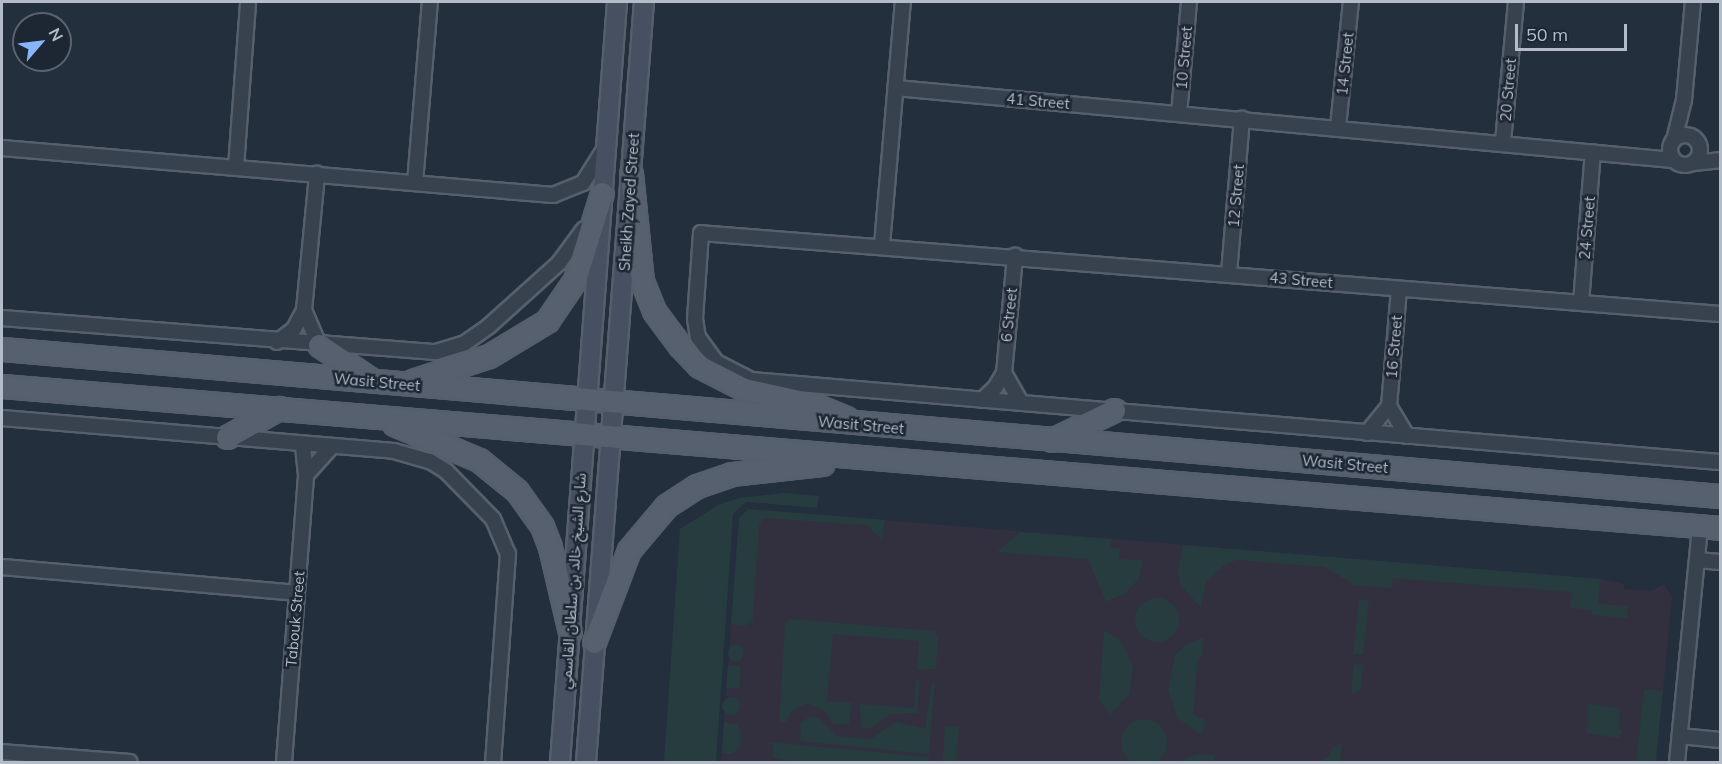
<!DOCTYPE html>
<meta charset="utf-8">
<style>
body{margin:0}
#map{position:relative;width:1722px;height:764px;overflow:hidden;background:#242f3e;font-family:Mulish,"Noto Sans Arabic",sans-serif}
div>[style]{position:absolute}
.medical>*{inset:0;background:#32303f}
.green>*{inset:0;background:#263c3f;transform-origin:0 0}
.round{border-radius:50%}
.roads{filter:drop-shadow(2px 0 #565f6c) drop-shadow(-2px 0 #565f6c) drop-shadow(0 2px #565f6c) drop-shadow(0 -2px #565f6c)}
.minor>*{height:14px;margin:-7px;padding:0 7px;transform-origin:7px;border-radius:7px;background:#38414e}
.minor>.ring{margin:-7px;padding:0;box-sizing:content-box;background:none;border:14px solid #38414e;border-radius:50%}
.secondary>*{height:18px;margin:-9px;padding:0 9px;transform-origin:9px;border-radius:9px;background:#465061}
.primary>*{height:21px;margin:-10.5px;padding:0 10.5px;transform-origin:10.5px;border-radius:10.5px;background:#56606e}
span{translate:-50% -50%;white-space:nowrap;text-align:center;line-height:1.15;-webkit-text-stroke:5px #1d2633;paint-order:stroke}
.street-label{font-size:15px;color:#b4bcc9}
.frame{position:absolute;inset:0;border:3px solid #b4bcc9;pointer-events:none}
.north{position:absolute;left:12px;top:12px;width:60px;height:60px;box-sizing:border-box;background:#1d2633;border:2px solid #59626f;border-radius:50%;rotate:62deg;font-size:16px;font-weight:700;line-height:24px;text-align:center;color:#b4bcc9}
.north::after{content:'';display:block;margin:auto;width:21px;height:27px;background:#8ab4f8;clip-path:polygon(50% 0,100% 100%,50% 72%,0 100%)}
.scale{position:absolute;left:1515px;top:24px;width:112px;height:27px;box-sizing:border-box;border:3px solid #b4bcc9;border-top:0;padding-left:8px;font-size:18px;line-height:21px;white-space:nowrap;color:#b4bcc9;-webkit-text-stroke:4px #1d2633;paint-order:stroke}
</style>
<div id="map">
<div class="medical">
<i style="clip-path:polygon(748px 509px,1600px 579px,1624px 584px,1624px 589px,1652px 591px,1664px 584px,1672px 597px,1656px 762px,721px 762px,739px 518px)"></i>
</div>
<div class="green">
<i style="clip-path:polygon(784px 493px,819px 496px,817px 508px,746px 502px,733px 514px,716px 762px,664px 762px,680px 529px,718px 505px,739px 498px)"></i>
<i style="clip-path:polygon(748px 509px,885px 520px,882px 540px,867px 525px,763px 518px,759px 526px,753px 619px,745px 626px,731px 624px,739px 518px)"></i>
<i style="clip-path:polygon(1020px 532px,1111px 539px,1110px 548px,1120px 549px,1119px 559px,1143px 560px,1139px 578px,1127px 592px,1106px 602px,1088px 559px,997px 552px)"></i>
<i style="clip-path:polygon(1183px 545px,1600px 579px,1598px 604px,1628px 606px,1627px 618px,1592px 615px,1592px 610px,1570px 608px,1571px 592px,1393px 578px,1392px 588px,1354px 585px,1325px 567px,1237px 560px,1224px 565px,1206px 582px,1201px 608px,1180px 584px,1178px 570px)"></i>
<i class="round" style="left:1135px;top:598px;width:44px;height:44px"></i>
<i style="left:1359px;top:599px;width:10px;height:55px;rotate:6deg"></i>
<i style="clip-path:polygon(789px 619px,935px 631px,938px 637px,936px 669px,917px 670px,919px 641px,833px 634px,827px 701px,852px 703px,849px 723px,834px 725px,824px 710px,807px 703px,791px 711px,786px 722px,779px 722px,785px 624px)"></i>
<i style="clip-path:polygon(1104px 630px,1120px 640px,1133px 666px,1129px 694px,1110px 715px,1099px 700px)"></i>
<i style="clip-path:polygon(1204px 637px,1202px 657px,1198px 658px,1193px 715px,1206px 720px,1202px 735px,1177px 718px,1168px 689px,1175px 655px,1185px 646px)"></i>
<i class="round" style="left:728px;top:645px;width:16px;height:16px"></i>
<i style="clip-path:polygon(1354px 664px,1363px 665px,1361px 690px,1351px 694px)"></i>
<i style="left:728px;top:665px;width:13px;height:23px;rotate:4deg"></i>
<i style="clip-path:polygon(916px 680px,920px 680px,917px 713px,890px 714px,872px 728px,861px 728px,860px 704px,914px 708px)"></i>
<i style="clip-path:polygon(932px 681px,935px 684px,929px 754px,800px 741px,801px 723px,810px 716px,818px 718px,836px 736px,871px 739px,896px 722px,925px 729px)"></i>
<i style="left:1644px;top:689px;width:19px;height:73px;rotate:6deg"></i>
<i class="round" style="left:722px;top:697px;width:18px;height:18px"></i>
<i style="clip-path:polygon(1587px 704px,1620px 708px,1619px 729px,1623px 730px,1619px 738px,1587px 733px)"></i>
<i class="round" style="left:1121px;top:719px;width:46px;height:46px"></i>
<i style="clip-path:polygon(724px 722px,738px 725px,742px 732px,740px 747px,732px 754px,722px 753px)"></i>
<i style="left:945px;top:726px;width:14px;height:36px;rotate:4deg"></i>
<i style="clip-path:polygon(769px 742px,929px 757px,929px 762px,790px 761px,772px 757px,774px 746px)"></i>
<i style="clip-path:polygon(1342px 743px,1340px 762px,1320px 762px,1329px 756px,1333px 747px)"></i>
<i style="clip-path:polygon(1195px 755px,1202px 754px,1215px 755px,1212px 762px,1179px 762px)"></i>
</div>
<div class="roads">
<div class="minor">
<i style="left:896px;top:88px;width:780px;rotate:5.29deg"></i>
<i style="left:1179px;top:114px;width:112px;rotate:-84.9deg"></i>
<i style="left:1338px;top:127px;width:126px;rotate:-84.1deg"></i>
<i class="ring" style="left:1670px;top:135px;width:16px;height:16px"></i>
<i style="left:1674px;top:140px;width:41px;rotate:-76deg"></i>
<i style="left:1684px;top:100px;width:98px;rotate:-84.8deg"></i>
<i style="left:1503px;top:142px;width:141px;rotate:-84.7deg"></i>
<i style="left:2px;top:148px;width:553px;rotate:4.88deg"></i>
<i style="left:553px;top:195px;width:32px;rotate:-22deg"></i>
<i style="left:583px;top:183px;width:41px;rotate:-57.8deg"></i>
<i style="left:1693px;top:163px;width:27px;rotate:-6deg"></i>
<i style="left:236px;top:167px;width:165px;rotate:-85.8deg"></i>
<i style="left:415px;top:183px;width:182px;rotate:-85.3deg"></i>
<i style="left:882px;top:245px;width:244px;rotate:-85.1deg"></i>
<i style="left:1229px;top:273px;width:155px;rotate:-85.2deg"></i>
<i style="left:1581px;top:303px;width:151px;rotate:-85.5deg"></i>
<i style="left:304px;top:310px;width:38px;rotate:67deg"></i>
<i style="left:1720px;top:314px;width:1022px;rotate:-175.46deg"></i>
<i style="left:701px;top:233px;width:86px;rotate:94deg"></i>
<i style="left:695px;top:319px;width:18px;rotate:81deg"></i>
<i style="left:698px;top:337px;width:31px;rotate:54deg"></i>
<i style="left:716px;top:362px;width:39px;rotate:27deg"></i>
<i style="left:751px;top:380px;width:972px;rotate:4.84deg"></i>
<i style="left:2px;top:318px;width:435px;rotate:4.5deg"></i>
<i style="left:436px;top:352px;width:30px;rotate:-17deg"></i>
<i style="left:465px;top:343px;width:29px;rotate:-35deg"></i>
<i style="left:489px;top:326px;width:94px;rotate:-42deg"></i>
<i style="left:559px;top:263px;width:42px;rotate:-53.7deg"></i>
<i style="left:277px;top:342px;width:21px;rotate:-37deg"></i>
<i style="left:294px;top:329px;width:21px;rotate:-62deg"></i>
<i style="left:304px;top:310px;width:137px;rotate:-84.5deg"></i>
<i style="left:1004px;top:373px;width:34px;rotate:60deg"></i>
<i style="left:982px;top:400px;width:18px;rotate:-43deg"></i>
<i style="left:995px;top:388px;width:17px;rotate:-59deg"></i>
<i style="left:1004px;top:373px;width:118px;rotate:-84.6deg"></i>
<i style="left:1389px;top:406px;width:35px;rotate:59deg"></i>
<i style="left:2px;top:418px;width:393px;rotate:4.8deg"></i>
<i style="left:394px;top:451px;width:37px;rotate:16deg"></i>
<i style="left:430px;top:461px;width:19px;rotate:32deg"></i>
<i style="left:446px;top:471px;width:67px;rotate:45.6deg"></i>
<i style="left:493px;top:519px;width:38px;rotate:67deg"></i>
<i style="left:508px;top:554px;width:209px;rotate:94.1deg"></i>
<i style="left:1367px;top:433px;width:35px;rotate:-51deg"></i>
<i style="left:1389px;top:406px;width:117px;rotate:-85.1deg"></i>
<i style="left:306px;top:475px;width:39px;rotate:-48deg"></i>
<i style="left:1697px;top:560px;width:23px;rotate:5deg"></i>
<i style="left:2px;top:567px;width:296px;rotate:5deg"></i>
<i style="left:1680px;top:736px;width:40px;rotate:5.7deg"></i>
<i style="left:2px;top:752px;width:128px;rotate:4.5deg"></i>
<i style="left:284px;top:762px;width:288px;rotate:-85.6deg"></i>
<i style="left:306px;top:475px;width:30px;rotate:-96deg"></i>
<i style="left:1677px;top:762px;width:237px;rotate:-84.4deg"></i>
</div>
<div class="secondary">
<i style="left:560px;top:762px;width:762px;rotate:-85.71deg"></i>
<i style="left:586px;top:762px;width:762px;rotate:-85.64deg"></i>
</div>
<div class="primary">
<i style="left:631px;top:173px;width:109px;rotate:84.2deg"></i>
<i style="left:642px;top:281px;width:32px;rotate:68deg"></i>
<i style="left:654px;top:311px;width:44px;rotate:53.4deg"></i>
<i style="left:680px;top:346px;width:28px;rotate:46deg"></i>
<i style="left:699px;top:366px;width:51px;rotate:27.1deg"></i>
<i style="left:744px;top:389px;width:70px;rotate:12.4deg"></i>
<i style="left:812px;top:404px;width:37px;rotate:22deg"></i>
<i style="left:319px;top:345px;width:61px;rotate:33.7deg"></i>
<i style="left:2px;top:349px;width:1724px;rotate:4.89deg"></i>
<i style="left:412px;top:381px;width:81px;rotate:-18deg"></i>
<i style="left:489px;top:356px;width:68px;rotate:-31.1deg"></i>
<i style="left:547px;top:321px;width:50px;rotate:-55.7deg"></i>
<i style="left:575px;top:280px;width:91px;rotate:-72.8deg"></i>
<i style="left:2px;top:386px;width:1724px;rotate:4.72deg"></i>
<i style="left:394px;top:424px;width:92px;rotate:23deg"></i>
<i style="left:479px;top:460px;width:49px;rotate:39.2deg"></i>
<i style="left:517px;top:491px;width:43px;rotate:54.5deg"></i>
<i style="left:542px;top:526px;width:22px;rotate:69deg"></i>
<i style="left:550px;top:547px;width:87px;rotate:76.8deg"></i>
<i style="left:227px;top:437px;width:60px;rotate:-29.1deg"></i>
<i style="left:1052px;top:440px;width:69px;rotate:-25.8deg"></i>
<i style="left:594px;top:642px;width:98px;rotate:-69.2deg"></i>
<i style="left:629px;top:550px;width:57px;rotate:-49.9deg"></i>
<i style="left:666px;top:506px;width:37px;rotate:-33deg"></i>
<i style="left:697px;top:486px;width:37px;rotate:-19deg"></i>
<i style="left:732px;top:474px;width:91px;rotate:-6.3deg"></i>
</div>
</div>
<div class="street-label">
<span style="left:1184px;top:58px;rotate:-85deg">10 Street</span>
<span style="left:1345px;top:64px;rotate:-84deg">14 Street</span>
<span style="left:1508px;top:90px;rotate:-85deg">20 Street</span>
<span style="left:1038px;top:101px;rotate:5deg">41 Street</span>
<span style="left:1236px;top:196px;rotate:-85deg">12 Street</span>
<span style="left:629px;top:202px;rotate:-86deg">Sheikh Zayed Street</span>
<span style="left:1587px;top:228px;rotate:-85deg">24 Street</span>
<span style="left:1301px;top:280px;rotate:5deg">43 Street</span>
<span style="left:1009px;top:315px;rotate:-84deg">6 Street</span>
<span style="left:1394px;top:347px;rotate:-85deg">16 Street</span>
<span style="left:377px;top:382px;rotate:5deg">Wasit Street</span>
<span style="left:861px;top:425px;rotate:5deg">Wasit Street</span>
<span style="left:1345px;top:464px;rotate:5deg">Wasit Street</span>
<span style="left:573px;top:581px;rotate:-86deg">شارع الشيخ خالد بن سلطان القاسمي</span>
<span style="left:295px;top:619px;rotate:-85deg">Tabouk Street</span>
</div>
<div class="frame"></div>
<div class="north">N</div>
<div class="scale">50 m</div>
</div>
